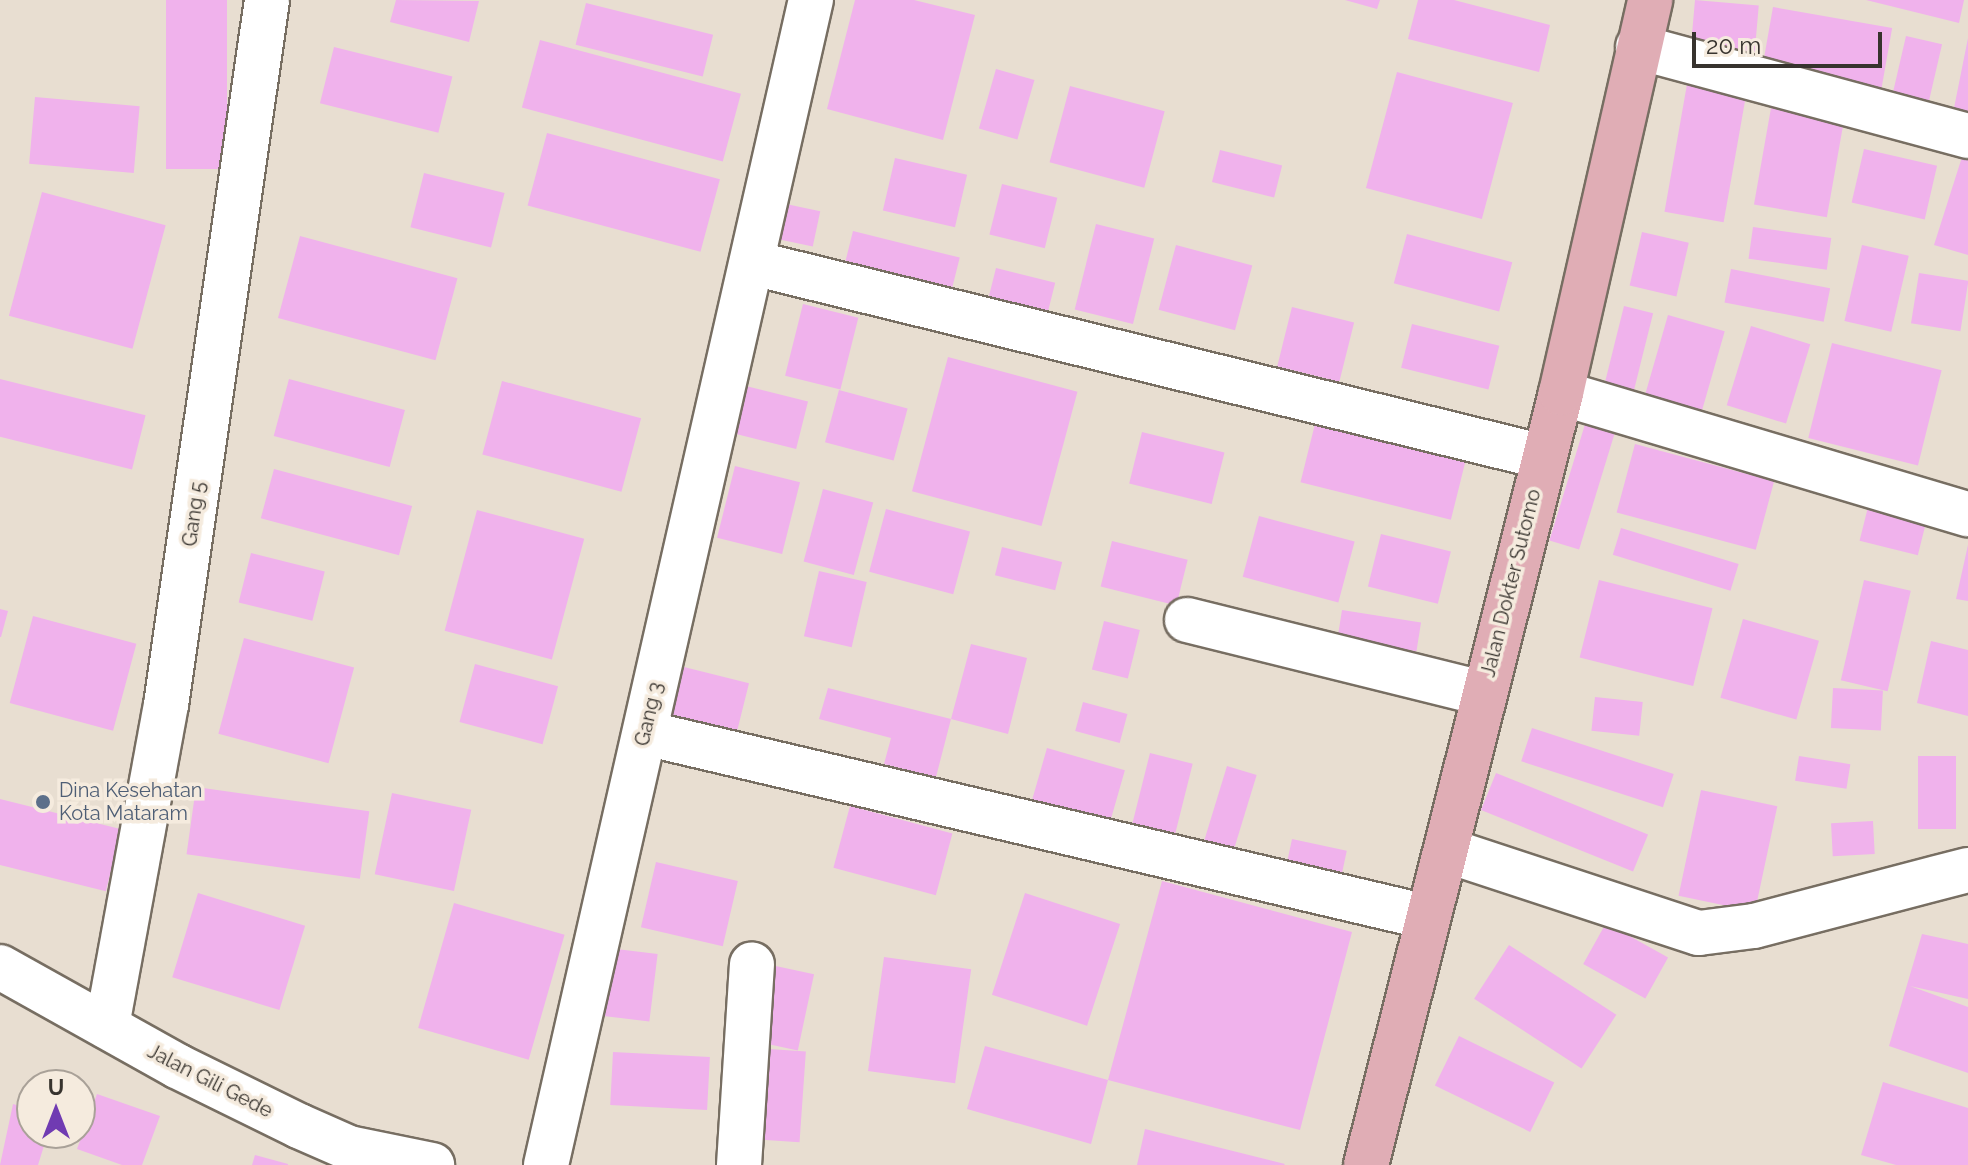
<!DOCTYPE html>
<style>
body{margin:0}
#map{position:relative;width:1968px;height:1165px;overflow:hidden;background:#e8ded1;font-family:Raleway,sans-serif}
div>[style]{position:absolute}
.building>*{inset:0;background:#f0b2ec;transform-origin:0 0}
.roads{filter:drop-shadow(2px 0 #776e62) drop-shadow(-2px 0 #776e62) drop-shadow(0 2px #776e62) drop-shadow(0 -2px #776e62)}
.minor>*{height:44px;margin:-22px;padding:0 22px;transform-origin:22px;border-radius:22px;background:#fff}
.tertiary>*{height:44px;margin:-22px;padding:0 22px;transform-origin:22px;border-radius:22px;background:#fff}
.primary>*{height:44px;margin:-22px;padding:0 22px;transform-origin:22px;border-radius:22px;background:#e0adb5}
.dots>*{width:22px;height:22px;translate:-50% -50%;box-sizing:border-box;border:4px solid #f5ebde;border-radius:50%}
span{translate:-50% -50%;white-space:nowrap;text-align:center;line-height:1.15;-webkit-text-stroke:7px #f5ebde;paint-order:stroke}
.street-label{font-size:20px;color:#37332e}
.service-label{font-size:20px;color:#4e5e75}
.left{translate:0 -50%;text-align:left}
.north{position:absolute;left:16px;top:1069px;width:80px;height:80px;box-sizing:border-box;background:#f5ebde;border:2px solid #a9a198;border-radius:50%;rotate:0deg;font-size:22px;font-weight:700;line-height:32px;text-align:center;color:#37332e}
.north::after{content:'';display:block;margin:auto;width:28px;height:36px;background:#703bb2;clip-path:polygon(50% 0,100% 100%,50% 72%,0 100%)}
.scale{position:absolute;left:1692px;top:32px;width:190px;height:36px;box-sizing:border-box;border:4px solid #37332e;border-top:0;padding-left:10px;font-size:24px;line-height:28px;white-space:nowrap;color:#37332e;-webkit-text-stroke:6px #f5ebde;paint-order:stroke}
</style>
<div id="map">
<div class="building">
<i style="left:166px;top:0;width:61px;height:169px"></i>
<i style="clip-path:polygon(396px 0,479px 1px,469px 42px,390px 22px)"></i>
<i style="clip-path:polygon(855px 0,914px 0,975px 15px,943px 140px,827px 109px)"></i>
<i style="clip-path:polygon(1345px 0,1380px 0,1377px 9px)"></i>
<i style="clip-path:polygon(1418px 0,1454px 0,1550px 25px,1539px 72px,1408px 39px)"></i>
<i style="left:1695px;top:0;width:64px;height:46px;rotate:5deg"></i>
<i style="clip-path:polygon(1866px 0,1964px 0,1959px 23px)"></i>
<i style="left:586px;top:3px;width:131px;height:43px;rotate:14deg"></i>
<i style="left:1773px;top:7px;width:121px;height:69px;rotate:10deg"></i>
<i style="left:1906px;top:36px;width:37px;height:68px;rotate:13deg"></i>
<i style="clip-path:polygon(1968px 38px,1968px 121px,1952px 118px)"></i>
<i style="left:540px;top:40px;width:208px;height:70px;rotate:15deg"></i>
<i style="left:334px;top:47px;width:122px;height:58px;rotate:14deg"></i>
<i style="left:996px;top:69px;width:40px;height:62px;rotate:16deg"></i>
<i style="left:1397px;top:72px;width:120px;height:120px;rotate:15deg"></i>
<i style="left:1689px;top:73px;width:60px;height:141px;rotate:10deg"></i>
<i style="left:1070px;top:86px;width:98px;height:79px;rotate:15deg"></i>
<i style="left:35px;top:97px;width:105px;height:67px;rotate:5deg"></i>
<i style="left:1771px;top:108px;width:74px;height:98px;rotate:10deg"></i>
<i style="left:547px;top:133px;width:179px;height:75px;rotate:15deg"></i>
<i style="left:1864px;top:149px;width:75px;height:55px;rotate:13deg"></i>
<i style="left:1220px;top:150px;width:64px;height:33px;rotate:14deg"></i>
<i style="clip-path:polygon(1962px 157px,1968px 159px,1968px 255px,1934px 245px)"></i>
<i style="left:895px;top:158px;width:74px;height:54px;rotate:13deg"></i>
<i style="left:424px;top:173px;width:83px;height:56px;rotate:14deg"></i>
<i style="left:1002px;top:184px;width:57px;height:52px;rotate:14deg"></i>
<i style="left:42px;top:192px;width:128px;height:128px;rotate:15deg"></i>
<i style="left:786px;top:204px;width:35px;height:36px;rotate:12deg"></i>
<i style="left:1096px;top:224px;width:60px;height:88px;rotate:14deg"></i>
<i style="left:1753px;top:227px;width:79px;height:32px;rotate:8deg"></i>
<i style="left:853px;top:231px;width:110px;height:35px;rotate:14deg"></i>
<i style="left:1642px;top:232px;width:48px;height:55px;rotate:13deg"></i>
<i style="left:1407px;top:234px;width:109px;height:51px;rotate:15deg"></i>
<i style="left:300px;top:236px;width:163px;height:85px;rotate:15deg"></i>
<i style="left:1176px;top:245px;width:79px;height:67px;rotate:15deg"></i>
<i style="left:1862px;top:245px;width:48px;height:78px;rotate:13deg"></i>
<i style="left:996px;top:268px;width:61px;height:41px;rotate:14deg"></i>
<i style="left:1731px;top:269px;width:101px;height:34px;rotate:11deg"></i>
<i style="left:1919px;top:273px;width:50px;height:51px;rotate:9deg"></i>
<i style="left:803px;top:304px;width:57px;height:74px;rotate:14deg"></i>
<i style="left:1624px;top:306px;width:30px;height:87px;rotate:14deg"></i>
<i style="left:1292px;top:307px;width:64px;height:61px;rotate:14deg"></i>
<i style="left:1668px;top:315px;width:59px;height:96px;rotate:16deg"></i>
<i style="left:1412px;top:324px;width:90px;height:45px;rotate:14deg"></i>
<i style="left:1751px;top:326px;width:62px;height:83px;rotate:17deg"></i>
<i style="left:1832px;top:343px;width:113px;height:98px;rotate:14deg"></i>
<i style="left:948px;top:357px;width:134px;height:139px;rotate:15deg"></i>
<i style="left:0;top:379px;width:150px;height:56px;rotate:14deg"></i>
<i style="left:289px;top:379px;width:120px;height:59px;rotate:15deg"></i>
<i style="left:502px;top:381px;width:144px;height:76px;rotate:15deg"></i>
<i style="left:742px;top:385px;width:68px;height:49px;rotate:14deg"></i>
<i style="left:839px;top:390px;width:71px;height:54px;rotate:15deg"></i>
<i style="left:1586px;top:421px;width:31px;height:125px;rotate:17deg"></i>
<i style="left:1315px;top:424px;width:155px;height:60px;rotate:14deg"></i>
<i style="left:1142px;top:432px;width:85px;height:53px;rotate:14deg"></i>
<i style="left:1635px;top:444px;width:144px;height:71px;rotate:15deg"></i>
<i style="left:735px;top:466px;width:67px;height:74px;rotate:14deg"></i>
<i style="left:274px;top:469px;width:143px;height:51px;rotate:15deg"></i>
<i style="left:823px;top:489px;width:52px;height:75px;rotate:15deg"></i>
<i style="left:1870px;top:499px;width:60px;height:43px;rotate:14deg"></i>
<i style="left:886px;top:509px;width:87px;height:65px;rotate:15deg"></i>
<i style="left:477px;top:510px;width:111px;height:125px;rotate:15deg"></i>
<i style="left:1259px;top:516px;width:99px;height:63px;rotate:15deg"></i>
<i style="left:1621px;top:528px;width:123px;height:28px;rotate:17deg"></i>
<i style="left:1381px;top:534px;width:72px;height:54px;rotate:14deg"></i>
<i style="left:1112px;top:541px;width:78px;height:47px;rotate:14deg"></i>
<i style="clip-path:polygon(1968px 545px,1968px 601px,1956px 599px)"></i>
<i style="left:1002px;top:547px;width:62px;height:29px;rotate:14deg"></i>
<i style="left:251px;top:553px;width:76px;height:51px;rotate:14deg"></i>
<i style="left:819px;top:571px;width:49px;height:67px;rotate:13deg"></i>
<i style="left:1599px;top:580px;width:117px;height:80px;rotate:14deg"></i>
<i style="left:1864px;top:580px;width:48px;height:103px;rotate:13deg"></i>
<i style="clip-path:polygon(0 609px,8px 611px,1px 637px,0 637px)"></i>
<i style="left:1342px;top:610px;width:80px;height:29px;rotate:9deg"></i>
<i style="left:33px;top:616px;width:107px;height:90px;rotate:15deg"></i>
<i style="left:1743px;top:619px;width:79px;height:82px;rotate:16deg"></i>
<i style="left:1104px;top:621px;width:37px;height:50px;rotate:14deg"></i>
<i style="left:244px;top:638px;width:114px;height:99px;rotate:15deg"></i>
<i style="clip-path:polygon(1931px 641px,1968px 650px,1968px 716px,1917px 703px)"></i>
<i style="clip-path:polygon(971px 644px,1027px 658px,1008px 734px,951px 719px,936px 777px,884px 764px,891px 738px,819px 719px,828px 688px,951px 719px)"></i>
<i style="left:475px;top:664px;width:86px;height:60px;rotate:15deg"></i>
<i style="left:684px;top:667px;width:67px;height:55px;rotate:14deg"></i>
<i style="left:1833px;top:688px;width:50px;height:40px;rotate:3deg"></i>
<i style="left:1595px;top:697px;width:48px;height:34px;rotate:6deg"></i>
<i style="left:1083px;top:702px;width:46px;height:30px;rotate:15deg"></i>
<i style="left:1532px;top:728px;width:149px;height:35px;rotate:18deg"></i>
<i style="left:1047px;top:748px;width:81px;height:56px;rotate:16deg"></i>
<i style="left:1150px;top:753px;width:44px;height:73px;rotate:14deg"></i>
<i style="left:1799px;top:756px;width:52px;height:25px;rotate:9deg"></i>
<i style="left:1918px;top:756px;width:38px;height:73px"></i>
<i style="left:1227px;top:766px;width:31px;height:81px;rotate:17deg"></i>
<i style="left:1496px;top:773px;width:164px;height:40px;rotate:22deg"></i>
<i style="left:196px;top:787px;width:175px;height:68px;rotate:8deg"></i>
<i style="left:1701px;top:790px;width:78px;height:108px;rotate:12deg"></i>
<i style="left:392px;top:793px;width:81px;height:83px;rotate:12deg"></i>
<i style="left:0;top:799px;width:125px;height:64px;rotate:14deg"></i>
<i style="left:850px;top:806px;width:106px;height:64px;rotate:15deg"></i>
<i style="left:1873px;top:821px;width:33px;height:42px;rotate:87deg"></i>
<i style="left:1292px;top:839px;width:56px;height:34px;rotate:12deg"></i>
<i style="left:656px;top:862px;width:84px;height:67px;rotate:13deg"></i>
<i style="clip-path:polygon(1162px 881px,1352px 932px,1300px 1130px,1108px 1080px,1091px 1144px,967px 1109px,985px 1046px,1108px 1080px)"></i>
<i style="left:198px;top:893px;width:112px;height:88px;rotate:17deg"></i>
<i style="left:1025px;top:893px;width:100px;height:107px;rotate:18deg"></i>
<i style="left:454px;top:903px;width:115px;height:130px;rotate:16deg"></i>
<i style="left:1606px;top:923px;width:71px;height:47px;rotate:29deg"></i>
<i style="clip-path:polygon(1922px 934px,1968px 944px,1968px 999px,1910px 986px,1968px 1007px,1968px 1073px,1889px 1046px)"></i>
<i style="left:1509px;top:945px;width:128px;height:64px;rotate:33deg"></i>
<i style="left:608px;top:948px;width:50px;height:68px;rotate:7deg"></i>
<i style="left:884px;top:957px;width:88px;height:115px;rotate:8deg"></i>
<i style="left:771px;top:965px;width:44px;height:78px;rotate:12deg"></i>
<i style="left:1459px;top:1036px;width:106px;height:55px;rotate:26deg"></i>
<i style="left:755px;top:1048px;width:51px;height:91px;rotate:4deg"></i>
<i style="left:613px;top:1052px;width:97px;height:53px;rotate:3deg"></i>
<i style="clip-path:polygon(1883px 1082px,1968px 1108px,1968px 1165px,1896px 1165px,1861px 1155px)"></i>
<i style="clip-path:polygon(97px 1094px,160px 1116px,142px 1165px,122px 1165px,77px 1149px)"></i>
<i style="clip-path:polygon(13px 1104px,32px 1110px,32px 1133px,48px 1133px,38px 1165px,0 1165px)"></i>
<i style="clip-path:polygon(1145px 1129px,1285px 1164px,1284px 1165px,1137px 1165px)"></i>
<i style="clip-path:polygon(255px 1155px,288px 1164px,288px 1165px,252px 1165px)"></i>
</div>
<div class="roads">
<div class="minor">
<i style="left:1638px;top:47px;width:342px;rotate:15.1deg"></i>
<i style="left:753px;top:263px;width:814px;rotate:13.78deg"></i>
<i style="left:1561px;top:393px;width:425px;rotate:16.6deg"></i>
<i style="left:1187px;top:620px;width:305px;rotate:13.9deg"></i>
<i style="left:645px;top:733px;width:803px;rotate:13.24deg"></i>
<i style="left:1446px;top:850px;width:266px;rotate:18.2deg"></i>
<i style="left:1699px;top:933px;width:55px;rotate:-7.3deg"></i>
<i style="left:1754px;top:926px;width:221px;rotate:-14.7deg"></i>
<i style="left:107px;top:1026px;width:326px;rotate:-79.6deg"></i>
<i style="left:166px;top:705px;width:712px;rotate:-81.85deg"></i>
<i style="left:546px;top:1165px;width:1195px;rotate:-77.19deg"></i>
<i style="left:739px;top:1165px;width:201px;rotate:-86.3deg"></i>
</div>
<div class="tertiary">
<i style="left:0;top:967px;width:203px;rotate:29.2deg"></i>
<i style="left:177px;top:1066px;width:136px;rotate:26.2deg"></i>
<i style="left:299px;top:1126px;width:55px;rotate:23.7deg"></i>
<i style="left:349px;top:1148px;width:85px;rotate:11.6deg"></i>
</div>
<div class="primary">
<i style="left:1366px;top:1165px;width:796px;rotate:-75.82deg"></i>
<i style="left:1561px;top:393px;width:403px;rotate:-77.2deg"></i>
</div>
</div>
<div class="dots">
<i style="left:43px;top:802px;background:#5c6f8a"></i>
</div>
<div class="street-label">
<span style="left:194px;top:514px;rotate:-82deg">Gang 5</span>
<span style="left:1511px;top:583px;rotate:-76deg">Jalan Dokter Sutomo</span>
<span style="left:649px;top:714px;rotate:-77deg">Gang 3</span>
<span style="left:210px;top:1081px;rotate:27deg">Jalan Gili Gede</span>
</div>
<div class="service-label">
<span class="left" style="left:59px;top:802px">Dina Kesehatan<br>Kota Mataram</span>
</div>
<div class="north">U</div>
<div class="scale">20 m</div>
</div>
